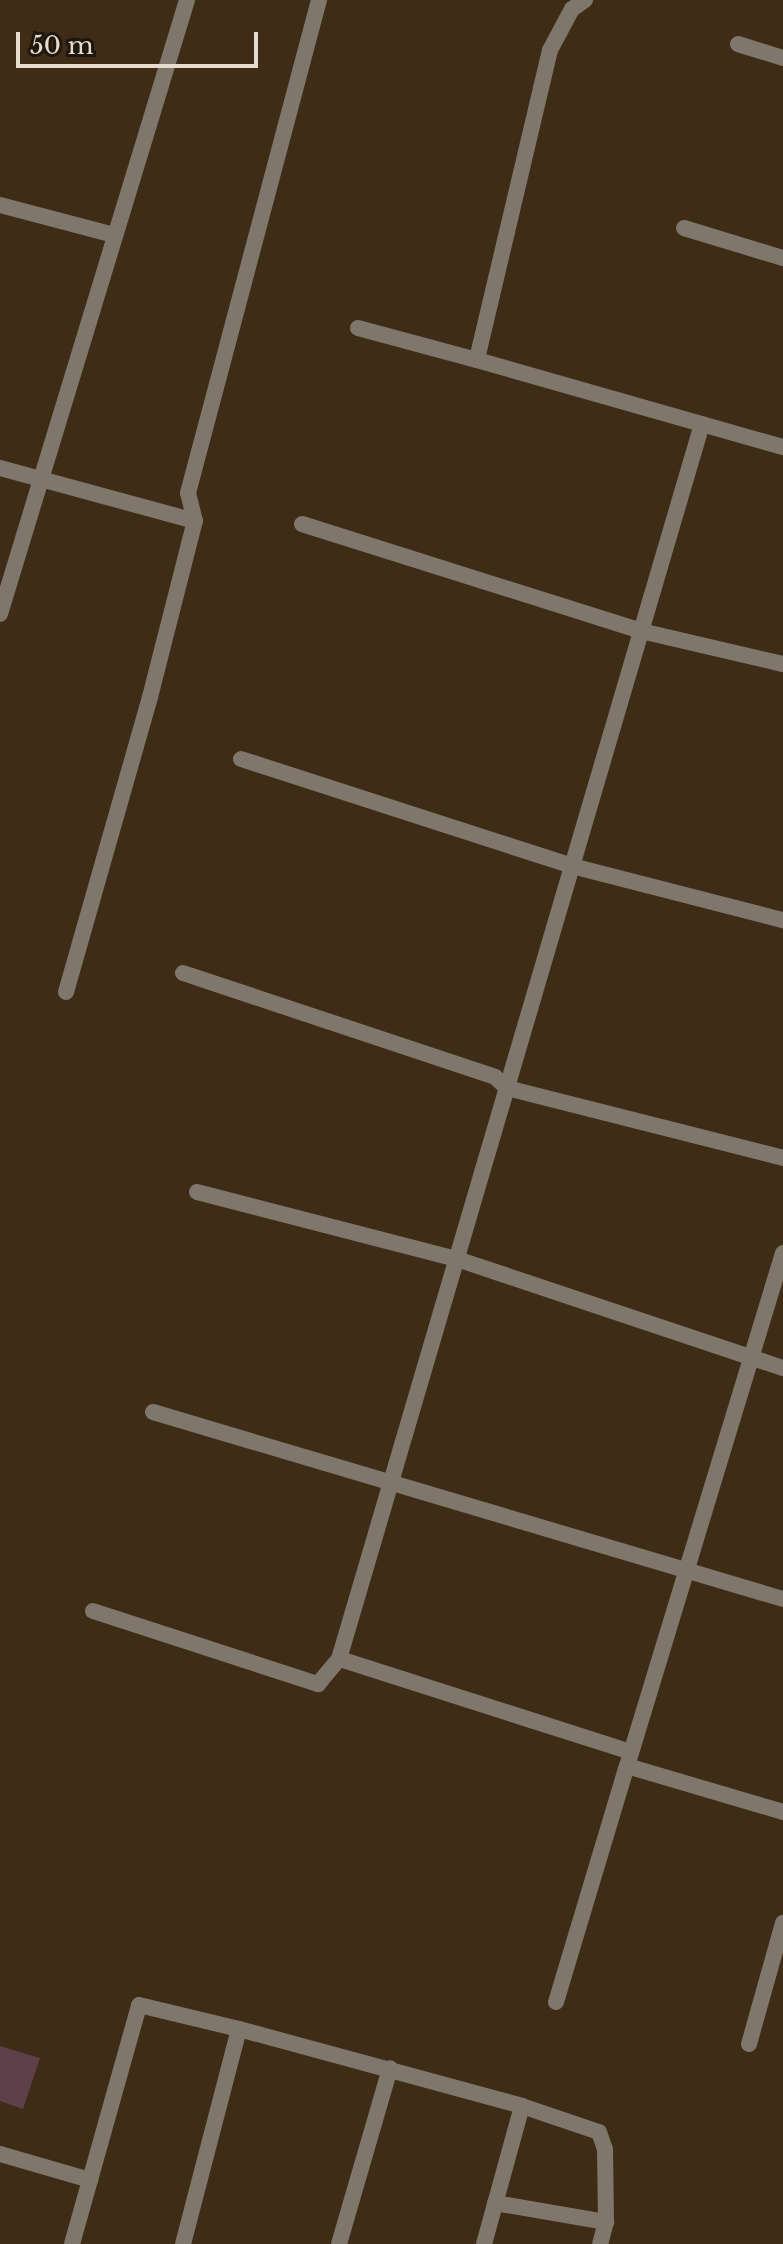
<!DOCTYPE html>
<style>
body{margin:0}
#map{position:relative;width:783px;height:2244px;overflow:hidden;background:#3f2c16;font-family:"Libre Baskerville",serif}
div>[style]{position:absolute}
.building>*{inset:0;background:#5e404b}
.street>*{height:16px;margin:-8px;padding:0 8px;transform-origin:8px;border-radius:8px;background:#7f776b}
span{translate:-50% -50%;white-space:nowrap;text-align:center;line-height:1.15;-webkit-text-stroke:8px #1f170d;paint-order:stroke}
.scale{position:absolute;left:16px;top:32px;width:242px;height:36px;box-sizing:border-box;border:4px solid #e7dbce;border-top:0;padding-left:10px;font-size:24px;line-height:28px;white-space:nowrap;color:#e7dbce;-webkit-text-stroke:6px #1f170d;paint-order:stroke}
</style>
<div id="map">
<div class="building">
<i style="clip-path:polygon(0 2046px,40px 2058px,23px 2109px,0 2101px)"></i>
</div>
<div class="street">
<i style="left:585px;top:0;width:16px;rotate:145deg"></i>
<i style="left:572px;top:9px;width:47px;rotate:118.2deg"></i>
<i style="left:550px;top:50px;width:318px;rotate:103.3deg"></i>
<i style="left:477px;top:360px;width:318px;rotate:15.9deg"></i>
<i style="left:738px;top:44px;width:47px;rotate:17.3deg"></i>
<i style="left:0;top:205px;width:118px;rotate:14.7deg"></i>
<i style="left:684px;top:228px;width:103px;rotate:16.9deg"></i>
<i style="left:358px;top:328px;width:123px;rotate:15.1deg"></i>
<i style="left:0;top:468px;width:202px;rotate:15.2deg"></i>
<i style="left:302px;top:524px;width:355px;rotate:17.5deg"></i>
<i style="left:641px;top:631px;width:146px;rotate:13.1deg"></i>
<i style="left:0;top:614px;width:642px;rotate:-73.06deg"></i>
<i style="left:241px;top:759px;width:348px;rotate:17.9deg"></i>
<i style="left:572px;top:866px;width:218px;rotate:14.4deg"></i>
<i style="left:183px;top:973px;width:329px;rotate:18.4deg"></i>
<i style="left:495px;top:1077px;width:16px;rotate:43deg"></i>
<i style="left:507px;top:1088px;width:285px;rotate:14.2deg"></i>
<i style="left:66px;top:992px;width:307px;rotate:-74.1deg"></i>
<i style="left:150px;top:697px;width:182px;rotate:-75.7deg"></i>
<i style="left:195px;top:521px;width:29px;rotate:-104deg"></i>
<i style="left:188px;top:493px;width:510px;rotate:-75.12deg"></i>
<i style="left:197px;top:1192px;width:268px;rotate:14.5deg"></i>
<i style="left:457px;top:1259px;width:344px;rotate:18.5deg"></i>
<i style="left:783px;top:1253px;width:536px;rotate:106.91deg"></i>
<i style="left:627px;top:1766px;width:163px;rotate:16.4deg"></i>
<i style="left:153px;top:1412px;width:657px;rotate:16.53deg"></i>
<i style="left:93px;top:1611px;width:237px;rotate:18deg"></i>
<i style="left:318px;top:1684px;width:33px;rotate:-50deg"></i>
<i style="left:631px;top:1752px;width:306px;rotate:-162.3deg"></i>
<i style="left:339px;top:1659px;width:1287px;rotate:-73.62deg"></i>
<i style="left:556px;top:2002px;width:246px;rotate:-73.3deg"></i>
<i style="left:749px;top:2044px;width:126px;rotate:-74.3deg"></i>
<i style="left:522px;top:2106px;width:81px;rotate:18.7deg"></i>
<i style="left:599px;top:2132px;width:18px;rotate:71deg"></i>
<i style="left:605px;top:2149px;width:73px;rotate:89.2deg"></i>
<i style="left:0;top:2154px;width:94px;rotate:16.1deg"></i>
<i style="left:495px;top:2203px;width:113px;rotate:9.7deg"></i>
<i style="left:606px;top:2222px;width:23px;rotate:105deg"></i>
<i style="left:72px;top:2244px;width:248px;rotate:-74.3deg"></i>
<i style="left:139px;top:2005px;width:103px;rotate:13.5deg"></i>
<i style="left:183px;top:2244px;width:222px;rotate:-75.4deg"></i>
<i style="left:239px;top:2029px;width:293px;rotate:15.2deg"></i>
<i style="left:522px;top:2106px;width:143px;rotate:105.4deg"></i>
<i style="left:339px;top:2244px;width:183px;rotate:-73.8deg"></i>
</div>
<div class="scale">50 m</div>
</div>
